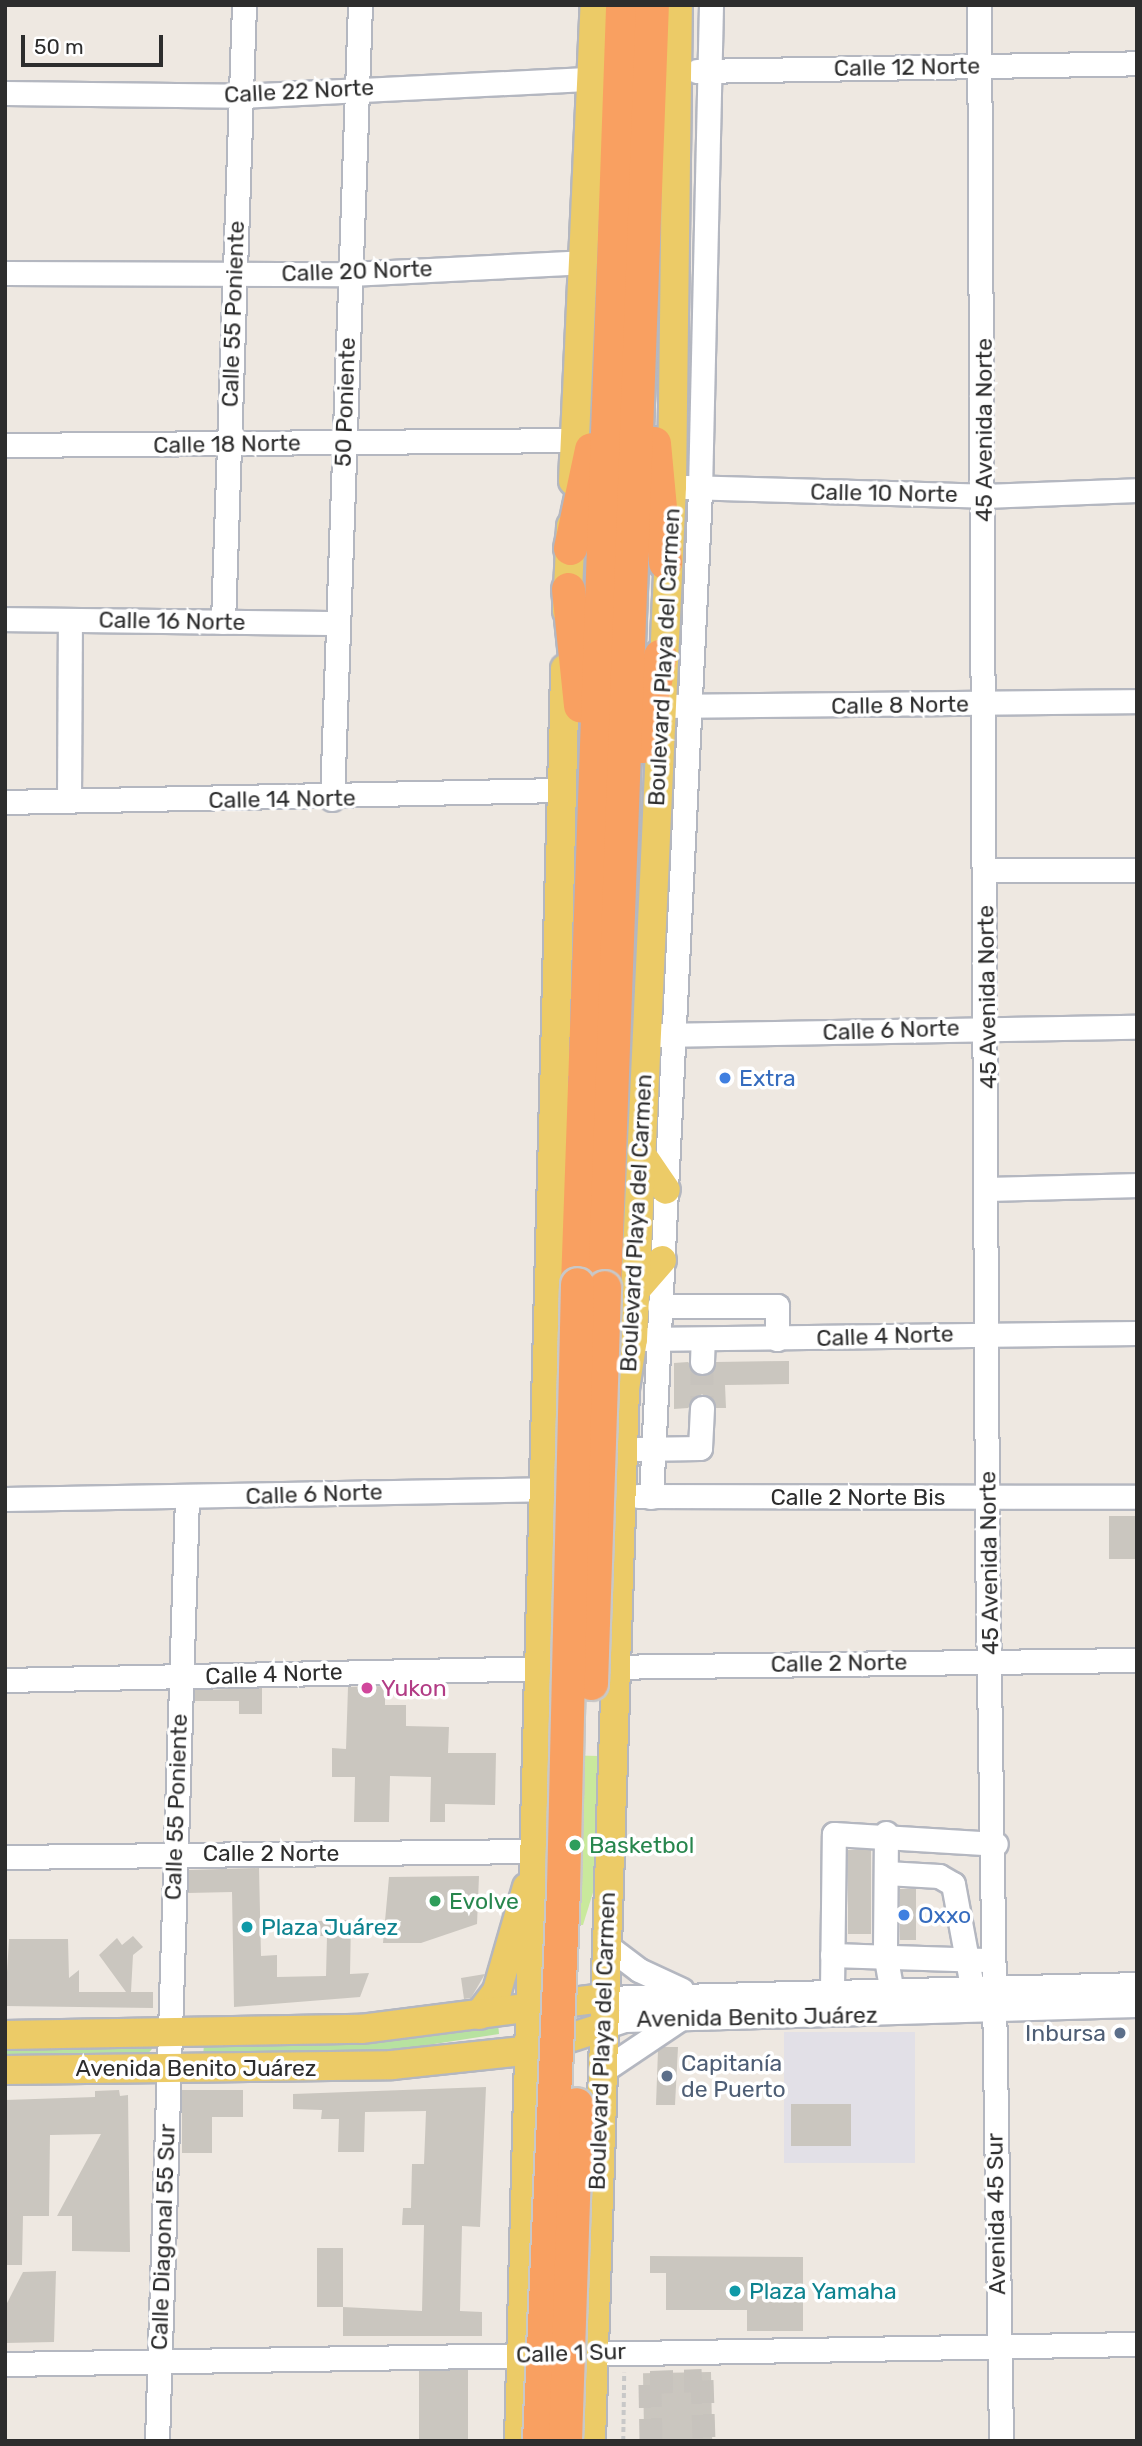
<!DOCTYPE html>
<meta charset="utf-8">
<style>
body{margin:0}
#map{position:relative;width:1142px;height:2446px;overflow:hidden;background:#eee8e1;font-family:Rubik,sans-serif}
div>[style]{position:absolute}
.industrial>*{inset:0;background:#e2e0e7;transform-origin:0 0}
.green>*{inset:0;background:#b7e2a0}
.pitch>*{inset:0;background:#c9e99c}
.building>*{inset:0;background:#cac6bf;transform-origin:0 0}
.minor-tunnel>*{height:23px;margin-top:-11.5px;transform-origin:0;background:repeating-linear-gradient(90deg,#c7c3bd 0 23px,transparent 0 34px)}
.path>*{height:3.5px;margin-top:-1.75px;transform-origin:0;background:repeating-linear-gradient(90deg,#c8c8c8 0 5px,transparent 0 8.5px)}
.roads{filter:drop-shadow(2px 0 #b4b7c0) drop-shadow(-2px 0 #b4b7c0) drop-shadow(0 2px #b4b7c0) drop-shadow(0 -2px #b4b7c0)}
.minor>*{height:23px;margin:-11.5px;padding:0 11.5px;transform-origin:11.5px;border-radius:11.5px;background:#fff}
.major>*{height:28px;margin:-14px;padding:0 14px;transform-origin:14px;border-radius:14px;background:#eccb67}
.highway>*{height:33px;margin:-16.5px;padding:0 16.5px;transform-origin:16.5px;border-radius:16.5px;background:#f9a061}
.bridges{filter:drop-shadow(2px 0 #c8c8c8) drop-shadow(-2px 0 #c8c8c8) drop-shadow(0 2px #c8c8c8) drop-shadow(0 -2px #c8c8c8)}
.highway-bridge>*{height:33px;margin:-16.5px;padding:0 16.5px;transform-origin:16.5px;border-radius:16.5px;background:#f9a061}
.dots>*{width:19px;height:19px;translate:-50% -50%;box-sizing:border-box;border:4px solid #fff;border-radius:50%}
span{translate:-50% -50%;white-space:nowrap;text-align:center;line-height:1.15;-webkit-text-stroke:7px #fff;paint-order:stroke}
.street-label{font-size:23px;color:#2d2d2d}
.shop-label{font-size:23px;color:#366cbe}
.left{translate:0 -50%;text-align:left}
.hotel-label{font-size:23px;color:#b23c85}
.leisure-label{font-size:23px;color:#27864d}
.culture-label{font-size:23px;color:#0d838f}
.service-label{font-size:23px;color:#4e5e75}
.right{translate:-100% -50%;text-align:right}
.frame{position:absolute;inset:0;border:7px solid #2d2d2d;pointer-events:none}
.scale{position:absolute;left:21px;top:35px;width:142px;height:32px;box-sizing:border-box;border:4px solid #2d2d2d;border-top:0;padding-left:9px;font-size:21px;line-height:24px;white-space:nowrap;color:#2d2d2d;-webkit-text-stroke:5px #fff;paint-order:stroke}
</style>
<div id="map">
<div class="industrial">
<i style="left:784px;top:2032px;width:131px;height:131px"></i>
</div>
<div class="green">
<i style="clip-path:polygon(498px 2023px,499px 2034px,363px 2055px,203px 2057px,204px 2044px)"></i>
<i style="clip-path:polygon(146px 2042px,152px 2049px,146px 2056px,5px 2059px,5px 2045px)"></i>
</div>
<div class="pitch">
<i style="clip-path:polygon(557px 1755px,599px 1756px,595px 1886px,583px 1925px,564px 1925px)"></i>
</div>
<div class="building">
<i style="clip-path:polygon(789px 1361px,789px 1384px,725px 1385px,726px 1408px,716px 1408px,702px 1394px,688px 1408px,674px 1409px,674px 1363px,688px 1362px,702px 1376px,716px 1362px)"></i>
<i style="left:1137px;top:1516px;width:43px;height:28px;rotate:90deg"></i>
<i style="clip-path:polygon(385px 1686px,385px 1705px,406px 1705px,406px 1726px,449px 1727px,448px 1753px,496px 1753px,495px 1805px,445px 1804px,445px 1822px,430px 1822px,431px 1777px,390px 1776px,389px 1822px,354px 1822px,355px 1777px,332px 1777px,332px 1748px,346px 1749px,348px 1687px)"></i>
<i style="clip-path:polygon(262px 1688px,262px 1714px,239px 1714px,239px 1701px,195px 1701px,195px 1690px)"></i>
<i style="left:848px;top:1850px;width:23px;height:84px"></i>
<i style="clip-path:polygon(259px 1868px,261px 1956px,277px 1955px,277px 1977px,326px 1976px,327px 1936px,314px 1936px,315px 1921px,351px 1920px,350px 1974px,369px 1973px,360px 1997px,234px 2007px,232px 1892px,188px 1893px,189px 1870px)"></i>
<i style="clip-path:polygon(479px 1876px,477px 1924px,421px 1943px,383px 1943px,389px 1877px)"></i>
<i style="left:900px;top:1889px;width:16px;height:51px"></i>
<i style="clip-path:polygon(133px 1936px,143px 1947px,133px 1955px,131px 1992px,153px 1992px,153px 2008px,5px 2006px,9px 1939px,68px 1939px,69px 1978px,79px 1970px,79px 1992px,126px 1992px,99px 1955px,117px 1938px,122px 1945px)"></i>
<i style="clip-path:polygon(485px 1974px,471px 1998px,464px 1999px,461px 1978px)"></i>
<i style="clip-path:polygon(664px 2047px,678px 2047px,675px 2105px,656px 2105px,658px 2050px)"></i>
<i style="clip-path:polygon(486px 2087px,480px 2227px,462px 2226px,460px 2311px,482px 2312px,482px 2336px,343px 2336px,343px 2307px,422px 2311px,424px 2225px,402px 2225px,403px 2208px,411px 2208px,412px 2164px,424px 2164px,426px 2111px,365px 2112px,364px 2152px,338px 2152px,339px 2119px,321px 2119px,322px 2110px,293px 2109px,293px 2094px)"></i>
<i style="clip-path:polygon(119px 2090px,120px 2096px,128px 2095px,130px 2252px,72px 2251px,72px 2216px,57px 2216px,101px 2134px,50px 2135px,49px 2216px,23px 2216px,22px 2265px,5px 2265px,5px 2100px,95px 2097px,95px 2091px)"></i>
<i style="clip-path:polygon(182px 2090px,243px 2090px,243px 2117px,212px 2117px,212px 2153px,182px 2153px)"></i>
<i style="left:851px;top:2104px;width:42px;height:60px;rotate:90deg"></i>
<i style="left:343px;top:2248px;width:59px;height:26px;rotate:90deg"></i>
<i style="clip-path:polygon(650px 2256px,803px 2257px,803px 2331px,747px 2331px,747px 2310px,666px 2310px,666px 2273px,650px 2273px)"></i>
<i style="clip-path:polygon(56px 2271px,54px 2342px,5px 2343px,5px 2307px,23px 2272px)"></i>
<i style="left:468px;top:2370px;width:71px;height:49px;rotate:90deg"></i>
<i style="left:711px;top:2372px;width:69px;height:68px;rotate:89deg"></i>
</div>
<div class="minor-tunnel">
<i style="left:702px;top:1362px;width:46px;rotate:90deg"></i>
<i style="left:651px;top:2441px;width:59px;rotate:-91deg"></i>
<i style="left:650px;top:2382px;width:52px;rotate:-2.2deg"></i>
<i style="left:702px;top:2380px;width:61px;rotate:88.1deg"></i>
</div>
<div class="path">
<i style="left:623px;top:2441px;width:68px;rotate:-89.2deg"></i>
</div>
<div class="roads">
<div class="minor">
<i style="left:979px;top:5px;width:1543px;rotate:89.7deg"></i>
<i style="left:987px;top:1548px;width:893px;rotate:89.1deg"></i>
<i style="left:697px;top:71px;width:440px;rotate:-1deg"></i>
<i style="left:5px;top:93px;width:235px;rotate:0.7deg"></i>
<i style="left:240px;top:96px;width:352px;rotate:-2.8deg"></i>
<i style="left:5px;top:273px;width:345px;rotate:0.2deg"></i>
<i style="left:350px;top:274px;width:233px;rotate:-2.9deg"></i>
<i style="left:5px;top:445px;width:570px;rotate:-0.5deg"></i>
<i style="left:686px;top:487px;width:298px;rotate:1.7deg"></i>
<i style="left:984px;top:496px;width:153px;rotate:-2.2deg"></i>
<i style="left:5px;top:619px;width:333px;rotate:0.7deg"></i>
<i style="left:223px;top:622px;width:617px;rotate:-88.05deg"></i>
<i style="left:674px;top:706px;width:463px;rotate:-0.6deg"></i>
<i style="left:332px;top:799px;width:794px;rotate:-87.98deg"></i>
<i style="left:69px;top:801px;width:181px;rotate:-89.7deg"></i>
<i style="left:5px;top:802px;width:554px;rotate:-1.24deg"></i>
<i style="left:985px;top:870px;width:152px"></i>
<i style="left:657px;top:1035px;width:480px;rotate:-1deg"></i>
<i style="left:989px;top:1189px;width:148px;rotate:-1.5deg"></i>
<i style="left:659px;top:1306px;width:118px"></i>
<i style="left:777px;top:1306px;width:33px;rotate:90deg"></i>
<i style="left:643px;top:1339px;width:494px;rotate:-0.7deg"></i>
<i style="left:702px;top:1362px;width:23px;rotate:-88deg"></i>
<i style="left:638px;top:1449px;width:62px;rotate:-0.9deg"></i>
<i style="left:700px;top:1448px;width:40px;rotate:-87.1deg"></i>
<i style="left:638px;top:1496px;width:499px;rotate:0.1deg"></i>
<i style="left:651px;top:1497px;width:1008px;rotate:-87.21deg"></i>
<i style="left:700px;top:490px;width:485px;rotate:-88.7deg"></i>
<i style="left:5px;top:1499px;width:553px;rotate:-1.04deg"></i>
<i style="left:601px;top:1667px;width:536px;rotate:-0.75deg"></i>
<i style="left:5px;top:1680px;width:551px;rotate:-1.25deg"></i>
<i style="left:886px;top:1833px;width:120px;rotate:90.5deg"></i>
<i style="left:885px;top:1953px;width:36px;rotate:80deg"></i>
<i style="left:5px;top:1857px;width:532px;rotate:-0.65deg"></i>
<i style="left:886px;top:1873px;width:53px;rotate:3.2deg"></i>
<i style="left:939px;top:1876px;width:16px;rotate:30deg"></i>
<i style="left:953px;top:1884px;width:105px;rotate:79.5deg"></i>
<i style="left:606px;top:1945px;width:41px;rotate:37.1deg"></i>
<i style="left:639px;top:1970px;width:47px;rotate:24.9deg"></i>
<i style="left:832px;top:1955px;width:153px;rotate:1.9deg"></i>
<i style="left:832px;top:1989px;width:155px;rotate:-89.3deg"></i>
<i style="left:834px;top:1834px;width:162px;rotate:3.5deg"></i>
<i style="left:604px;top:1998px;width:533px;rotate:-1.5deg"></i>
<i style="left:603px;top:2027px;width:23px;rotate:-18deg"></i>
<i style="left:625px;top:2020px;width:512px;rotate:-1.68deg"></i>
<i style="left:601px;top:2072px;width:92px;rotate:-33.9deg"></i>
<i style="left:579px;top:2354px;width:558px;rotate:-1.03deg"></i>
<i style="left:5px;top:2364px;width:533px;rotate:-0.97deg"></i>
<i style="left:157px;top:2441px;width:943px;rotate:-88.18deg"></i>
</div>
<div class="major">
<i style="left:573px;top:481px;width:477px;rotate:-87.4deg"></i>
<i style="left:567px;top:611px;width:85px;rotate:-87.3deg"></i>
<i style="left:642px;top:1155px;width:42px;rotate:55.6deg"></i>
<i style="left:635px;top:1291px;width:41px;rotate:-48.9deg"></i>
<i style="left:479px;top:2015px;width:30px;rotate:-53deg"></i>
<i style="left:497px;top:1991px;width:108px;rotate:-73.9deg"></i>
<i style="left:5px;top:2035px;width:356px;rotate:-1deg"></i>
<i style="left:361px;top:2029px;width:245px;rotate:-7.3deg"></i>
<i style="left:5px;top:2070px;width:387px;rotate:-0.7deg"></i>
<i style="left:392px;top:2065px;width:141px;rotate:-6.1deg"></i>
<i style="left:532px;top:2050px;width:75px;rotate:-17.9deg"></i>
<i style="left:519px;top:2441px;width:1773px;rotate:-88.51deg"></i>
<i style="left:591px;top:2441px;width:1053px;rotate:-88.15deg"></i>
<i style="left:625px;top:1389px;width:51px;rotate:-80.9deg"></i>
<i style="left:633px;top:1339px;width:854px;rotate:-87.38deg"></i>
<i style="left:672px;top:486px;width:481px;rotate:-89.3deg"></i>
</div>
<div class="highway">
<i style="left:654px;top:443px;width:120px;rotate:84.7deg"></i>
<i style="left:570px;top:548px;width:101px;rotate:-78deg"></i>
<i style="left:568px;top:589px;width:117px;rotate:84.1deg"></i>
<i style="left:642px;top:746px;width:92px;rotate:-78.7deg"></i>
<i style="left:577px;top:1284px;width:1280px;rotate:-87.98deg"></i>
<i style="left:604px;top:1287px;width:1283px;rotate:-87.86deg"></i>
</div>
</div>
<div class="bridges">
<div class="highway-bridge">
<i style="left:591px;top:1683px;width:396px;rotate:-88.1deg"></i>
<i style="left:539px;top:2441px;width:554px;rotate:-87.51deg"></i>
<i style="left:563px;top:1888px;width:604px;rotate:-88.67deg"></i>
<i style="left:565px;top:2441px;width:337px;rotate:-88.1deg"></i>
</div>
</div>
<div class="dots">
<i style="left:725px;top:1078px;background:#3f7fe0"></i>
<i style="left:367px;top:1688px;background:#d1479c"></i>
<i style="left:575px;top:1845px;background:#2e9e5b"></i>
<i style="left:435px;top:1901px;background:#2e9e5b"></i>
<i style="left:904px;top:1915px;background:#3f7fe0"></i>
<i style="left:247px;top:1927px;background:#0f9aa8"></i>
<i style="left:1120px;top:2033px;background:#5c6f8a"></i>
<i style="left:667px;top:2076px;background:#5c6f8a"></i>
<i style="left:735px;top:2291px;background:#0f9aa8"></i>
</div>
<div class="street-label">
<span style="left:907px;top:67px;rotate:-1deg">Calle 12 Norte</span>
<span style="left:299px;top:91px;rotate:-3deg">Calle 22 Norte</span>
<span style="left:357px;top:271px;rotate:-2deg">Calle 20 Norte</span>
<span style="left:233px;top:314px;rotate:-88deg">Calle 55 Poniente</span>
<span style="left:345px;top:402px;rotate:-88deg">50 Poniente</span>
<span style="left:984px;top:430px;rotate:-90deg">45 Avenida Norte</span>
<span style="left:227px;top:444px;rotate:-1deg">Calle 18 Norte</span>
<span style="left:884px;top:493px;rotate:1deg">Calle 10 Norte</span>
<span style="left:172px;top:621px;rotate:1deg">Calle 16 Norte</span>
<span style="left:664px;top:657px;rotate:-87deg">Boulevard Playa del Carmen</span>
<span style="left:900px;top:705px;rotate:-1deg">Calle 8 Norte</span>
<span style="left:282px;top:799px;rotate:-1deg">Calle 14 Norte</span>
<span style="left:987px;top:997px;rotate:-91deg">45 Avenida Norte</span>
<span style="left:891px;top:1030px;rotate:-2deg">Calle 6 Norte</span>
<span style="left:636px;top:1223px;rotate:-87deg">Boulevard Playa del Carmen</span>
<span style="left:885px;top:1336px;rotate:-2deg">Calle 4 Norte</span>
<span style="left:314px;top:1494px;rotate:-2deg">Calle 6 Norte</span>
<span style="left:858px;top:1497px">Calle 2 Norte Bis</span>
<span style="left:989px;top:1563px;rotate:-91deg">45 Avenida Norte</span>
<span style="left:839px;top:1663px;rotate:-1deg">Calle 2 Norte</span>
<span style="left:274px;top:1674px;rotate:-2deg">Calle 4 Norte</span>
<span style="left:176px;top:1807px;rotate:-88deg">Calle 55 Poniente</span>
<span style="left:271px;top:1853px">Calle 2 Norte</span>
<span style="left:757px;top:2017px;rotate:-1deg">Avenida Benito Juárez</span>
<span style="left:602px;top:2041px;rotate:-88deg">Boulevard Playa del Carmen</span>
<span style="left:196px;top:2068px">Avenida Benito Juárez</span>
<span style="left:996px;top:2214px;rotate:-91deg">Avenida 45 Sur</span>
<span style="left:163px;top:2237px;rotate:-88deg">Calle Diagonal 55 Sur</span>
<span style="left:571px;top:2353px;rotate:-2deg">Calle 1 Sur</span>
</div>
<div class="shop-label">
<span class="left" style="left:739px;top:1078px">Extra</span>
<span class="left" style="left:918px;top:1915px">Oxxo</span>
</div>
<div class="hotel-label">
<span class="left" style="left:381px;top:1688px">Yukon</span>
</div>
<div class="leisure-label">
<span class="left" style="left:589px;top:1845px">Basketbol</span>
<span class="left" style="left:449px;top:1901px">Evolve</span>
</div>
<div class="culture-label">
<span class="left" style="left:261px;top:1927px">Plaza Juárez</span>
<span class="left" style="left:749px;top:2291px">Plaza Yamaha</span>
</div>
<div class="service-label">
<span class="right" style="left:1106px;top:2033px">Inbursa</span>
<span class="left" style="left:681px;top:2076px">Capitanía<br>de Puerto</span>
</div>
<div class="frame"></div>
<div class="scale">50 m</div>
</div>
